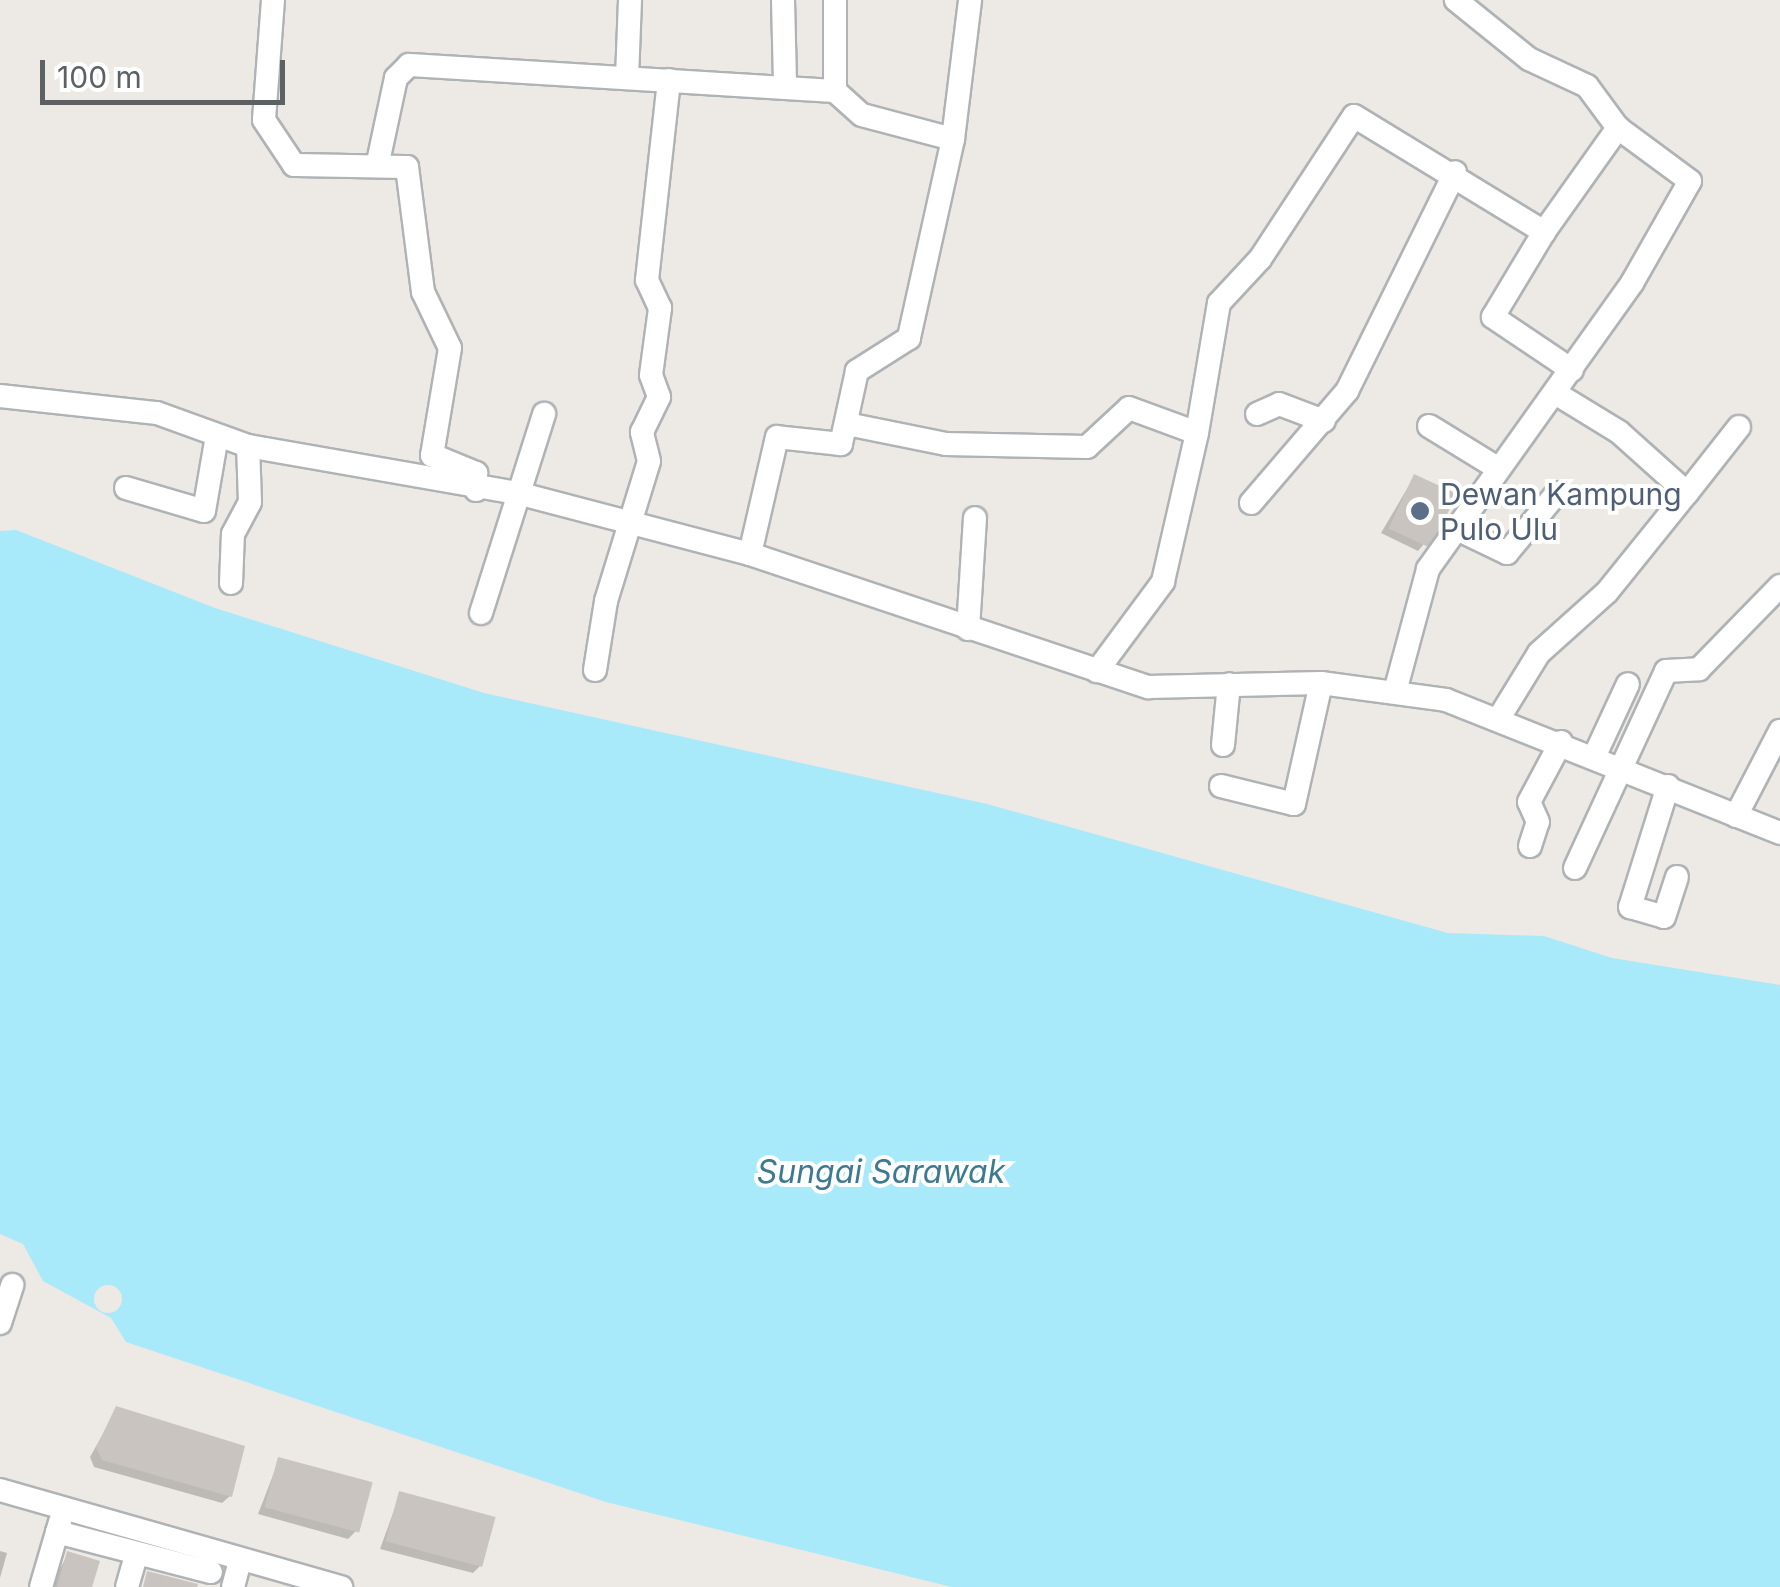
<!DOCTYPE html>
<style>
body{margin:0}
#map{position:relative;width:1780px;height:1587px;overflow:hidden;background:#ede9e4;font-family:Inter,sans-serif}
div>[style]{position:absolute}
.water>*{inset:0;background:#a8eafa}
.pier>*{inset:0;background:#ede9e4}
.round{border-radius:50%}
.shadow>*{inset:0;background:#0003}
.building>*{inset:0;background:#c9c4c0;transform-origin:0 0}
.roads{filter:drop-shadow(2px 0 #afb3b5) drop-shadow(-2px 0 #afb3b5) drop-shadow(0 2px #afb3b5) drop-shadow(0 -2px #afb3b5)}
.minor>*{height:22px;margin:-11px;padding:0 11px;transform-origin:11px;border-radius:11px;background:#fff}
.dots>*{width:28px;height:28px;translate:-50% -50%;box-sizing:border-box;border:5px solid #fff;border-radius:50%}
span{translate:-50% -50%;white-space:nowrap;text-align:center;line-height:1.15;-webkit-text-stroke:8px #fff;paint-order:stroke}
.service-label{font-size:30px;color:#4e5e75}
.left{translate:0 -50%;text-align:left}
.water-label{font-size:32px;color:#3c7a91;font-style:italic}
.scale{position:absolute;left:40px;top:60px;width:245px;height:45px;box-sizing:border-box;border:5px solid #5c6163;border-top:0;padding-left:12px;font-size:30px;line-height:35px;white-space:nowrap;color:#5c6163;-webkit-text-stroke:8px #fff;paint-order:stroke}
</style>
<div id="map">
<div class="water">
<i style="clip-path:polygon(16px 530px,215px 608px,484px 693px,987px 804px,1448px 933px,1544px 936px,1612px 958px,1780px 985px,1780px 1587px,952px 1587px,606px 1502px,126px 1342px,111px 1318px,43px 1281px,23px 1244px,0 1234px,0 531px)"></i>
</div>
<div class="pier">
<i class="round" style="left:94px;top:1285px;width:28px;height:28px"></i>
</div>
<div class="shadow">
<i style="clip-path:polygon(1414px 477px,1423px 545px,1418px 551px,1381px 533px)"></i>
<i style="clip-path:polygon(117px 1409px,230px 1496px,222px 1503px,94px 1467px,90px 1457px)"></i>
<i style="clip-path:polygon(279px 1460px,356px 1531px,348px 1539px,258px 1514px)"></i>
<i style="clip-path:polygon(400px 1494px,481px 1565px,473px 1573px,380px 1549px)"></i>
<i style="clip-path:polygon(0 1551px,7px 1553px,0 1578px)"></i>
<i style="clip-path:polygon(68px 1554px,90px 1587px,50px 1587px)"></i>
</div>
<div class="building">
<i style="left:1414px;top:474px;width:47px;height:60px;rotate:25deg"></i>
<i style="clip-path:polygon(116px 1406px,245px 1446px,232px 1497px,102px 1460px,96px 1448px)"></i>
<i style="left:278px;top:1457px;width:98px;height:52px;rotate:15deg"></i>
<i style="left:399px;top:1491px;width:100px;height:52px;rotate:15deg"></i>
<i style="clip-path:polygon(67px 1551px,100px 1561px,92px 1587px,57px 1587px)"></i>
<i style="clip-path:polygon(147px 1571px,198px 1584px,197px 1587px,143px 1587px)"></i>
</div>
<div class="roads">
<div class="minor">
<i style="left:273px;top:0;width:120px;rotate:94.3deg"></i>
<i style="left:264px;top:120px;width:54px;rotate:56.3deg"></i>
<i style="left:294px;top:165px;width:113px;rotate:1deg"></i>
<i style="left:407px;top:167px;width:126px;rotate:82.7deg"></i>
<i style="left:423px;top:292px;width:62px;rotate:64.3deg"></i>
<i style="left:450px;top:348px;width:109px;rotate:99.5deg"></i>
<i style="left:432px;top:455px;width:48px;rotate:22.2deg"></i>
<i style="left:476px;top:473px;width:17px;rotate:90deg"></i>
<i style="left:783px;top:0;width:84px;rotate:88.6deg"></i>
<i style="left:627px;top:78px;width:78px;rotate:-87.8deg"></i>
<i style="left:835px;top:91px;width:91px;rotate:-90deg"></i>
<i style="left:953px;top:139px;width:140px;rotate:-83deg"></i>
<i style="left:378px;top:162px;width:86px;rotate:-77.9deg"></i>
<i style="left:396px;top:78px;width:18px;rotate:-45deg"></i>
<i style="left:409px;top:65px;width:427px;rotate:3.5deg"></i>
<i style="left:835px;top:91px;width:36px;rotate:42deg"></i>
<i style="left:862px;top:115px;width:94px;rotate:14.8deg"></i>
<i style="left:953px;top:139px;width:204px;rotate:102.5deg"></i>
<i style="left:909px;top:338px;width:62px;rotate:147.6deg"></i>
<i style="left:857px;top:371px;width:75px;rotate:102.4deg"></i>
<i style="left:841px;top:444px;width:64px;rotate:-173.8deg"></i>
<i style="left:777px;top:437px;width:120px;rotate:103deg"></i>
<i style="left:1544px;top:232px;width:128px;rotate:-54.6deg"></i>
<i style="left:0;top:396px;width:158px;rotate:6.2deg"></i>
<i style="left:157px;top:413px;width:97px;rotate:19.9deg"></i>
<i style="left:248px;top:446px;width:273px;rotate:9.9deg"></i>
<i style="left:517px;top:493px;width:241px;rotate:14.7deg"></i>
<i style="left:750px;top:554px;width:420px;rotate:18.5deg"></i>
<i style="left:1148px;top:687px;width:173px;rotate:-1.3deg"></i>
<i style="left:1321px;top:683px;width:126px;rotate:7.7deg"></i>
<i style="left:1446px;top:700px;width:360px;rotate:21.7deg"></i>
<i style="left:1257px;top:414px;width:24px;rotate:-24deg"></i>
<i style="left:1279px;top:404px;width:48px;rotate:20.7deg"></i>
<i style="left:847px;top:424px;width:101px;rotate:11.4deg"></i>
<i style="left:946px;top:444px;width:141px;rotate:1.2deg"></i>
<i style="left:1087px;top:447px;width:57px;rotate:-42.9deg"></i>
<i style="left:1129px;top:408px;width:72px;rotate:20.2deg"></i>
<i style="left:1197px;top:433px;width:153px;rotate:102.9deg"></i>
<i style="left:1163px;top:582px;width:111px;rotate:126.6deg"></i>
<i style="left:1429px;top:426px;width:79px;rotate:31.5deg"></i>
<i style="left:1197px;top:433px;width:132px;rotate:-80.4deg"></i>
<i style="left:1219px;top:303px;width:60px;rotate:-47deg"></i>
<i style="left:1260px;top:259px;width:171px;rotate:-56.7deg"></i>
<i style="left:1354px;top:116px;width:223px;rotate:31.4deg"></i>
<i style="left:1544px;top:232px;width:99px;rotate:121deg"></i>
<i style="left:1493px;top:317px;width:95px;rotate:33.9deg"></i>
<i style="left:126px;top:488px;width:81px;rotate:16.4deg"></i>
<i style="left:204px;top:511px;width:76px;rotate:-80.2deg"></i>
<i style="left:1687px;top:493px;width:84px;rotate:-51.8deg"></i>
<i style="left:1251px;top:503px;width:148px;rotate:-49.4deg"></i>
<i style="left:1347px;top:391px;width:244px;rotate:-63.7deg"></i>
<i style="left:1453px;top:527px;width:60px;rotate:25.7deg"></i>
<i style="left:1507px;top:553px;width:78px;rotate:-50.2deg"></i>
<i style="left:231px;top:583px;width:49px;rotate:-87.7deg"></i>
<i style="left:233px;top:534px;width:36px;rotate:-62deg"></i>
<i style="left:250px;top:502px;width:56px;rotate:-92deg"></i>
<i style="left:481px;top:613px;width:209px;rotate:-72.4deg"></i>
<i style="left:968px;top:629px;width:111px;rotate:-86.4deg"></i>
<i style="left:595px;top:670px;width:70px;rotate:-80.9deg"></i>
<i style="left:606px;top:601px;width:146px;rotate:-72.9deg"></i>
<i style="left:649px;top:461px;width:30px;rotate:-104deg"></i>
<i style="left:642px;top:432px;width:39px;rotate:-64deg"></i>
<i style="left:659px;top:397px;width:23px;rotate:-110deg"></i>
<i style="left:651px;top:375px;width:68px;rotate:-82.3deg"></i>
<i style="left:660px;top:308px;width:31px;rotate:-115deg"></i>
<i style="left:647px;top:280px;width:201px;rotate:-83.7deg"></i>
<i style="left:1396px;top:688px;width:123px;rotate:-74.9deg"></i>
<i style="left:1428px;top:569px;width:351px;rotate:-54.5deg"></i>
<i style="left:1632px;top:283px;width:117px;rotate:-60.4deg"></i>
<i style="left:1690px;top:181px;width:89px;rotate:-143.6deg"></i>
<i style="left:1618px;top:128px;width:52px;rotate:-126.4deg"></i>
<i style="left:1587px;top:86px;width:64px;rotate:-155deg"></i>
<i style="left:1529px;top:59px;width:94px;rotate:-141.1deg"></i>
<i style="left:1499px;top:718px;width:76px;rotate:-58.4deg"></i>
<i style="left:1539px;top:653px;width:91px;rotate:-41.9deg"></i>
<i style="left:1607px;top:592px;width:127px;rotate:-51.1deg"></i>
<i style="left:1687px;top:493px;width:91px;rotate:-138.1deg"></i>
<i style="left:1619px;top:432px;width:75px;rotate:-148.6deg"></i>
<i style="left:1223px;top:745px;width:61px;rotate:-84.4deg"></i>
<i style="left:1595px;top:755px;width:78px;rotate:-65.1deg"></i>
<i style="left:1221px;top:786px;width:75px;rotate:13.9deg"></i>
<i style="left:1294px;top:804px;width:124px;rotate:-77.4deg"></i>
<i style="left:1668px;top:786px;width:127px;rotate:107.4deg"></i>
<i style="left:1630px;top:907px;width:35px;rotate:16deg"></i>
<i style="left:1664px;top:917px;width:42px;rotate:-72deg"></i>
<i style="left:1736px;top:816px;width:96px;rotate:-62.6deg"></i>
<i style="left:1530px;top:846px;width:25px;rotate:-72deg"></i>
<i style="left:1538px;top:822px;width:22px;rotate:-114deg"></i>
<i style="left:1529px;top:802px;width:68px;rotate:-61.9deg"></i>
<i style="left:1575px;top:868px;width:217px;rotate:-65.2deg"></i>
<i style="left:1666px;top:671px;width:33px;rotate:-3deg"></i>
<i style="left:1699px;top:669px;width:116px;rotate:-45.7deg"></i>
<i style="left:0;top:1323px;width:40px;rotate:-72deg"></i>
<i style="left:0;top:1490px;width:355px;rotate:15.9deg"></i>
<i style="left:57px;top:1532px;width:159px;rotate:14.6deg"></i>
<i style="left:41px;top:1587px;width:68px;rotate:-73.7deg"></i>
<i style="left:127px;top:1587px;width:35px;rotate:-74deg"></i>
<i style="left:233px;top:1587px;width:27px;rotate:-75deg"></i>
</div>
</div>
<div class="dots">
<i style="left:1420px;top:511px;background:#5c6f8a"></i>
</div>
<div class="service-label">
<span class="left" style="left:1440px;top:511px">Dewan Kampung<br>Pulo Ulu</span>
</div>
<div class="water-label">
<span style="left:881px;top:1172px">Sungai Sarawak</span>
</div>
<div class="scale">100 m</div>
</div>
